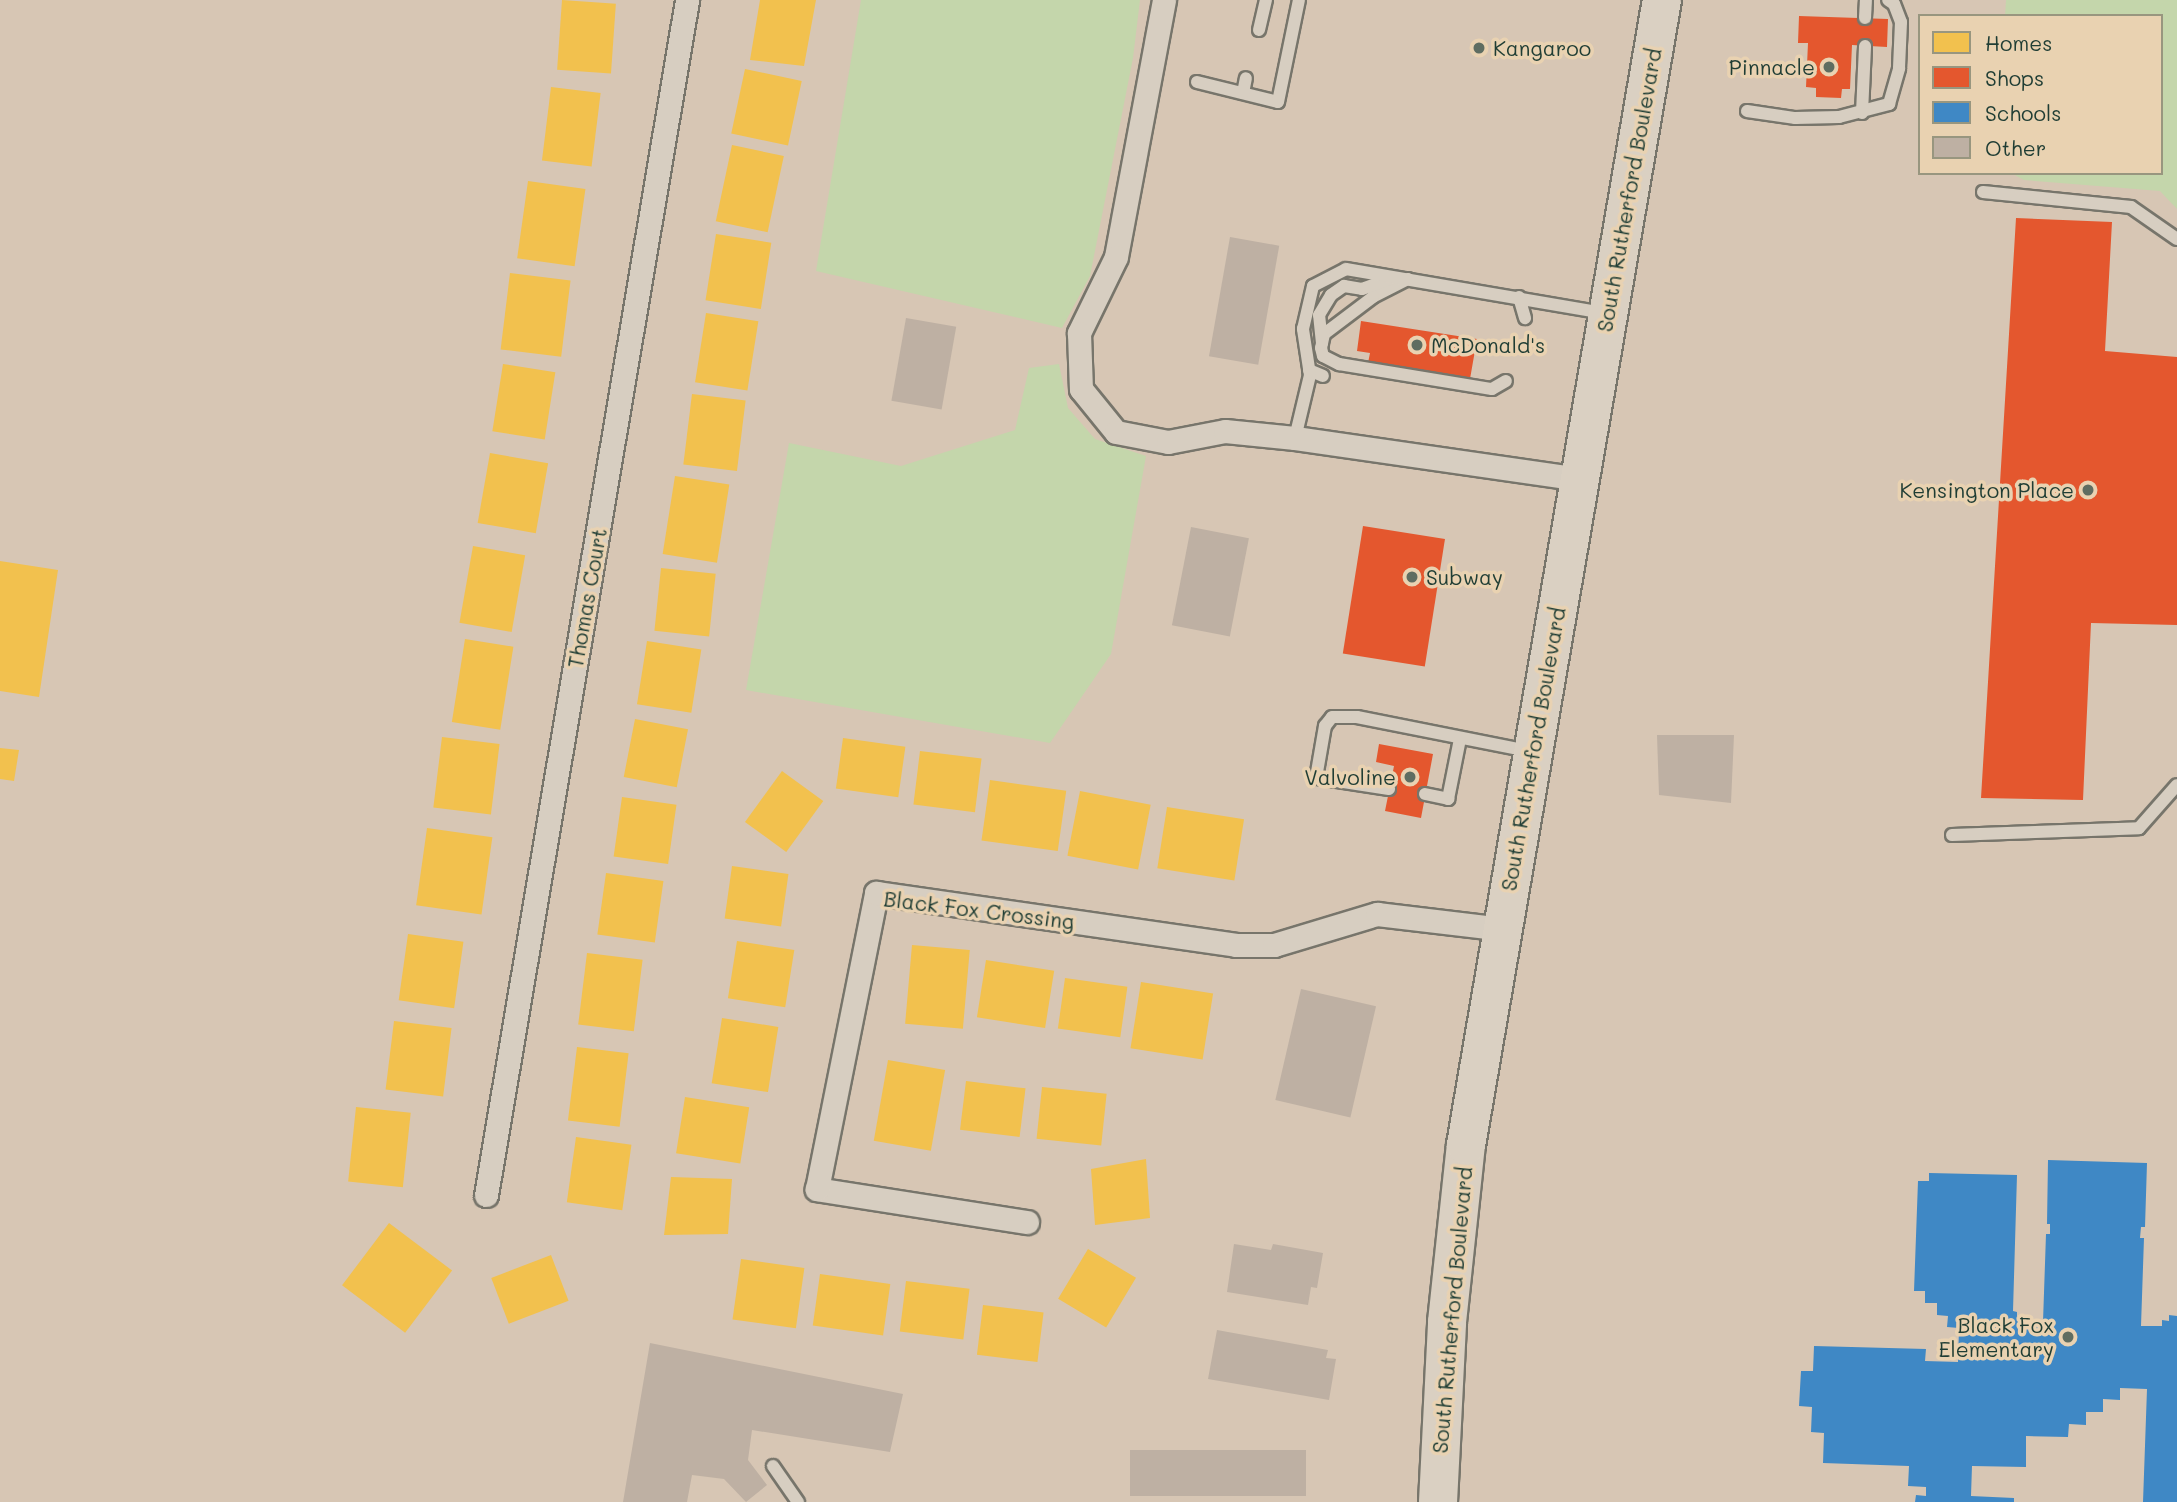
<!DOCTYPE html>
<style>
body{margin:0}
#map{position:relative;width:2177px;height:1502px;overflow:hidden;background:#d7c6b4;font-family:Mali,sans-serif}
div>[style]{position:absolute}
.green>*{inset:0;background:#c4d6ab}
.homes>*{inset:0;background:#f2c14e;transform-origin:0 0}
.shops>*{inset:0;background:#e4572e;transform-origin:0 0}
.schools>*{inset:0;background:#3f88c5}
.building>*{inset:0;background:#beb0a3;transform-origin:0 0}
.roads{filter:drop-shadow(2px 0 #77756b) drop-shadow(-2px 0 #77756b) drop-shadow(0 2px #77756b) drop-shadow(0 -2px #77756b)}
.lane>*{height:12px;margin:-6px;padding:0 6px;transform-origin:6px;border-radius:6px;background:#d7cec1}
.street>*{height:23px;margin:-11.5px;padding:0 11.5px;transform-origin:11.5px;border-radius:11.5px;background:#d7cec1}
.highway>*{height:38px;margin:-19px;padding:0 19px;transform-origin:19px;border-radius:19px;background:#dad0c2}
.dots>*{width:19px;height:19px;translate:-50% -50%;box-sizing:border-box;border:4px solid #e9d2b1;border-radius:50%}
span{translate:-50% -50%;white-space:nowrap;text-align:center;line-height:1.15;-webkit-text-stroke:7px #e9d2b1;paint-order:stroke}
.poi-label{font-size:21px;color:#1f3d34}
.left{translate:0 -50%;text-align:left}
.right{translate:-100% -50%;text-align:right}
.street-label{font-size:21px;color:#1f3d34}
.legend{position:absolute;left:1918px;top:14px;width:245px;height:161px;box-sizing:border-box;background:#e9d2b1;border:2px solid #98967f;margin:0;padding:9px 12px;list-style:none;font-size:21px;color:#1f3d34}
.legend li{display:flex;align-items:center;gap:14px;height:35px}
.legend b{width:35px;border:2px solid #98967f}
</style>
<div id="map">
<div class="green">
<i style="clip-path:polygon(861px 0,1140px 0,1133px 58px,1090px 276px,1062px 328px,816px 271px)"></i>
<i style="clip-path:polygon(2006px 0,2177px 0,2177px 209px,2160px 191px,2024px 180px,2011px 173px,2161px 173px,2161px 16px,2005px 16px)"></i>
<i style="clip-path:polygon(1059px 364px,1068px 408px,1095px 439px,1146px 456px,1111px 654px,1050px 743px,746px 690px,789px 443px,901px 466px,1015px 430px,1029px 368px)"></i>
</div>
<div class="homes">
<i style="left:562px;top:0;width:54px;height:70px;rotate:4deg"></i>
<i style="clip-path:polygon(760px 0,816px 0,804px 66px,750px 60px)"></i>
<i style="left:745px;top:69px;width:58px;height:66px;rotate:12deg"></i>
<i style="left:551px;top:87px;width:50px;height:74px;rotate:7deg"></i>
<i style="left:732px;top:145px;width:53px;height:78px;rotate:12deg"></i>
<i style="left:528px;top:181px;width:58px;height:78px;rotate:8deg"></i>
<i style="left:716px;top:234px;width:56px;height:67px;rotate:9deg"></i>
<i style="left:510px;top:273px;width:61px;height:77px;rotate:7deg"></i>
<i style="left:706px;top:313px;width:53px;height:70px;rotate:9deg"></i>
<i style="left:503px;top:364px;width:53px;height:68px;rotate:9deg"></i>
<i style="left:692px;top:394px;width:54px;height:71px;rotate:7deg"></i>
<i style="left:490px;top:453px;width:59px;height:71px;rotate:10deg"></i>
<i style="left:675px;top:476px;width:55px;height:79px;rotate:9deg"></i>
<i style="left:473px;top:546px;width:53px;height:78px;rotate:10deg"></i>
<i style="clip-path:polygon(0 561px,58px 570px,39px 697px,0 691px)"></i>
<i style="left:661px;top:568px;width:55px;height:63px;rotate:6deg"></i>
<i style="left:465px;top:639px;width:49px;height:84px;rotate:9deg"></i>
<i style="left:647px;top:641px;width:55px;height:64px;rotate:9deg"></i>
<i style="left:635px;top:719px;width:54px;height:59px;rotate:11deg"></i>
<i style="left:442px;top:737px;width:58px;height:71px;rotate:7deg"></i>
<i style="left:843px;top:738px;width:63px;height:51px;rotate:8deg"></i>
<i style="clip-path:polygon(0 748px,19px 750px,14px 781px,0 779px)"></i>
<i style="left:920px;top:751px;width:62px;height:54px;rotate:7deg"></i>
<i style="left:782px;top:771px;width:51px;height:63px;rotate:36deg"></i>
<i style="left:990px;top:780px;width:77px;height:61px;rotate:8deg"></i>
<i style="left:1080px;top:791px;width:72px;height:66px;rotate:11deg"></i>
<i style="left:622px;top:797px;width:55px;height:60px;rotate:8deg"></i>
<i style="left:1167px;top:807px;width:78px;height:62px;rotate:9deg"></i>
<i style="left:427px;top:828px;width:66px;height:78px;rotate:8deg"></i>
<i style="left:732px;top:866px;width:57px;height:53px;rotate:8deg"></i>
<i style="left:606px;top:873px;width:58px;height:62px;rotate:8deg"></i>
<i style="left:408px;top:934px;width:56px;height:67px;rotate:8deg"></i>
<i style="left:737px;top:941px;width:58px;height:58px;rotate:9deg"></i>
<i style="left:912px;top:945px;width:58px;height:79px;rotate:5deg"></i>
<i style="left:587px;top:953px;width:56px;height:72px;rotate:7deg"></i>
<i style="left:986px;top:960px;width:69px;height:58px;rotate:9deg"></i>
<i style="left:1065px;top:978px;width:63px;height:51px;rotate:8deg"></i>
<i style="left:1141px;top:982px;width:73px;height:67px;rotate:9deg"></i>
<i style="left:722px;top:1018px;width:57px;height:66px;rotate:9deg"></i>
<i style="left:394px;top:1021px;width:58px;height:69px;rotate:7deg"></i>
<i style="left:577px;top:1047px;width:52px;height:74px;rotate:7deg"></i>
<i style="left:888px;top:1060px;width:58px;height:82px;rotate:10deg"></i>
<i style="left:966px;top:1081px;width:60px;height:49px;rotate:7deg"></i>
<i style="left:1042px;top:1087px;width:65px;height:52px;rotate:6deg"></i>
<i style="left:685px;top:1097px;width:65px;height:57px;rotate:9deg"></i>
<i style="left:356px;top:1107px;width:55px;height:75px;rotate:6deg"></i>
<i style="left:576px;top:1137px;width:56px;height:66px;rotate:8deg"></i>
<i style="clip-path:polygon(1146px 1159px,1150px 1218px,1095px 1225px,1091px 1169px)"></i>
<i style="clip-path:polygon(671px 1177px,732px 1179px,728px 1234px,664px 1235px)"></i>
<i style="left:389px;top:1223px;width:79px;height:78px;rotate:37deg"></i>
<i style="left:1088px;top:1249px;width:56px;height:58px;rotate:31deg"></i>
<i style="left:551px;top:1255px;width:49px;height:64px;rotate:69deg"></i>
<i style="left:741px;top:1259px;width:64px;height:61px;rotate:8deg"></i>
<i style="left:820px;top:1274px;width:71px;height:52px;rotate:8deg"></i>
<i style="left:906px;top:1281px;width:64px;height:51px;rotate:7deg"></i>
<i style="left:983px;top:1305px;width:61px;height:50px;rotate:7deg"></i>
</div>
<div class="shops">
<i style="clip-path:polygon(1799px 16px,1888px 19px,1887px 47px,1852px 45px,1850px 89px,1842px 89px,1841px 98px,1816px 97px,1816px 88px,1806px 87px,1808px 43px,1798px 43px)"></i>
<i style="clip-path:polygon(2016px 218px,2112px 222px,2105px 351px,2177px 357px,2177px 625px,2091px 623px,2083px 800px,1981px 798px)"></i>
<i style="clip-path:polygon(1361px 321px,1477px 339px,1470px 379px,1368px 363px,1370px 353px,1357px 351px)"></i>
<i style="left:1363px;top:526px;width:83px;height:129px;rotate:9deg"></i>
<i style="clip-path:polygon(1379px 744px,1433px 754px,1421px 818px,1385px 811px,1394px 766px,1376px 762px)"></i>
</div>
<div class="schools">
<i style="clip-path:polygon(2048px 1160px,2147px 1163px,2145px 1227px,2141px 1227px,2140px 1238px,2144px 1238px,2141px 1326px,2162px 1326px,2162px 1320px,2169px 1321px,2169px 1315px,2177px 1316px,2177px 1502px,2143px 1502px,2147px 1389px,2120px 1388px,2120px 1400px,2103px 1399px,2103px 1412px,2086px 1412px,2086px 1425px,2069px 1424px,2068px 1437px,2026px 1436px,2026px 1467px,1972px 1466px,1971px 1496px,2014px 1498px,2014px 1502px,1915px 1502px,1916px 1495px,1926px 1496px,1926px 1487px,1908px 1486px,1909px 1466px,1823px 1463px,1824px 1433px,1811px 1432px,1812px 1407px,1799px 1406px,1801px 1371px,1813px 1371px,1814px 1346px,1926px 1349px,1925px 1361px,1958px 1362px,1959px 1328px,1947px 1327px,1948px 1316px,1937px 1315px,1937px 1303px,1925px 1303px,1925px 1291px,1914px 1291px,1918px 1181px,1929px 1181px,1929px 1173px,2017px 1175px,2013px 1311px,2017px 1312px,2017px 1316px,2024px 1317px,2024px 1321px,2043px 1322px,2046px 1234px,2050px 1234px,2050px 1224px,2047px 1224px)"></i>
</div>
<div class="building">
<i style="left:1230px;top:237px;width:50px;height:121px;rotate:10deg"></i>
<i style="left:906px;top:318px;width:51px;height:84px;rotate:10deg"></i>
<i style="left:1191px;top:527px;width:59px;height:100px;rotate:11deg"></i>
<i style="clip-path:polygon(1657px 735px,1734px 735px,1731px 803px,1659px 795px)"></i>
<i style="left:1301px;top:989px;width:77px;height:114px;rotate:13deg"></i>
<i style="clip-path:polygon(1234px 1244px,1271px 1250px,1273px 1244px,1323px 1253px,1317px 1288px,1311px 1287px,1308px 1305px,1227px 1292px)"></i>
<i style="clip-path:polygon(1217px 1330px,1328px 1350px,1326px 1358px,1336px 1359px,1329px 1400px,1208px 1379px)"></i>
<i style="clip-path:polygon(650px 1343px,903px 1394px,890px 1452px,752px 1430px,748px 1460px,767px 1485px,746px 1502px,724px 1479px,692px 1475px,687px 1502px,623px 1502px)"></i>
<i style="left:1130px;top:1450px;width:176px;height:46px"></i>
</div>
<div class="roads">
<div class="lane">
<i style="left:1865px;top:18px;width:18px;rotate:-87deg"></i>
<i style="left:1259px;top:30px;width:31px;rotate:-77deg"></i>
<i style="left:1197px;top:82px;width:83px;rotate:13.9deg"></i>
<i style="left:1278px;top:102px;width:104px;rotate:-78.4deg"></i>
<i style="left:1243px;top:93px;width:15px;rotate:-79deg"></i>
<i style="left:1747px;top:111px;width:49px;rotate:8.3deg"></i>
<i style="left:1795px;top:118px;width:44px;rotate:-1.3deg"></i>
<i style="left:1839px;top:117px;width:52px;rotate:-14.6deg"></i>
<i style="left:1889px;top:104px;width:37px;rotate:-74deg"></i>
<i style="left:1899px;top:68px;width:46px;rotate:-87.5deg"></i>
<i style="left:1901px;top:22px;width:19px;rotate:-111deg"></i>
<i style="left:1894px;top:4px;width:7px;rotate:-146deg"></i>
<i style="left:1862px;top:113px;width:67px;rotate:-87.4deg"></i>
<i style="left:1983px;top:192px;width:149px;rotate:5.8deg"></i>
<i style="left:2131px;top:207px;width:56px;rotate:34.8deg"></i>
<i style="left:1408px;top:279px;width:39px;rotate:153deg"></i>
<i style="left:1373px;top:297px;width:61px;rotate:142.9deg"></i>
<i style="left:1324px;top:334px;width:14px;rotate:102deg"></i>
<i style="left:1321px;top:348px;width:8px;rotate:76deg"></i>
<i style="left:1323px;top:356px;width:18px;rotate:27deg"></i>
<i style="left:1339px;top:364px;width:155px;rotate:9.3deg"></i>
<i style="left:1492px;top:389px;width:16px;rotate:-30deg"></i>
<i style="left:1519px;top:297px;width:22px;rotate:74deg"></i>
<i style="left:1322px;top:343px;width:28px;rotate:-96deg"></i>
<i style="left:1319px;top:315px;width:23px;rotate:-59deg"></i>
<i style="left:1331px;top:295px;width:16px;rotate:-35deg"></i>
<i style="left:1344px;top:286px;width:18px;rotate:9deg"></i>
<i style="left:1362px;top:289px;width:32px;rotate:-20deg"></i>
<i style="left:1309px;top:370px;width:15px;rotate:23deg"></i>
<i style="left:1295px;top:438px;width:65px;rotate:-76.6deg"></i>
<i style="left:1310px;top:375px;width:47px;rotate:-98.7deg"></i>
<i style="left:1303px;top:329px;width:44px;rotate:-76.9deg"></i>
<i style="left:1313px;top:286px;width:37px;rotate:-27deg"></i>
<i style="left:1346px;top:269px;width:262px;rotate:9.7deg"></i>
<i style="left:1389px;top:789px;width:74px;rotate:-171.4deg"></i>
<i style="left:1316px;top:778px;width:53px;rotate:-80.2deg"></i>
<i style="left:1325px;top:726px;width:11px;rotate:-52deg"></i>
<i style="left:1332px;top:717px;width:25px"></i>
<i style="left:1357px;top:717px;width:174px;rotate:11.2deg"></i>
<i style="left:1425px;top:794px;width:24px;rotate:12deg"></i>
<i style="left:1448px;top:799px;width:61px;rotate:-78.7deg"></i>
<i style="left:1952px;top:835px;width:187px;rotate:-2.1deg"></i>
<i style="left:2139px;top:828px;width:57px;rotate:-48.5deg"></i>
<i style="left:773px;top:1466px;width:44px;rotate:55.2deg"></i>
</div>
<div class="street">
<i style="left:1164px;top:0;width:261px;rotate:100.6deg"></i>
<i style="left:1116px;top:257px;width:85px;rotate:116deg"></i>
<i style="left:1079px;top:333px;width:56px;rotate:88deg"></i>
<i style="left:1081px;top:389px;width:55px;rotate:50.9deg"></i>
<i style="left:1116px;top:432px;width:53px;rotate:10.9deg"></i>
<i style="left:1168px;top:442px;width:58px;rotate:-10.9deg"></i>
<i style="left:1225px;top:431px;width:70px;rotate:5.7deg"></i>
<i style="left:1295px;top:438px;width:287px;rotate:8.2deg"></i>
<i style="left:486px;top:1195px;width:1212px;rotate:-80.45deg"></i>
<i style="left:1027px;top:1222px;width:213px;rotate:-171.1deg"></i>
<i style="left:817px;top:1189px;width:302px;rotate:-78.7deg"></i>
<i style="left:876px;top:893px;width:364px;rotate:8.2deg"></i>
<i style="left:1236px;top:945px;width:38px"></i>
<i style="left:1274px;top:945px;width:108px;rotate:-16.8deg"></i>
<i style="left:1377px;top:914px;width:126px;rotate:6.8deg"></i>
</div>
<div class="highway">
<i style="left:1438px;top:1502px;width:180px;rotate:-87.1deg"></i>
<i style="left:1447px;top:1322px;width:178px;rotate:-83.9deg"></i>
<i style="left:1466px;top:1145px;width:1162px;rotate:-80.29deg"></i>
</div>
</div>
<div class="dots">
<i style="left:1479px;top:48px;background:#5f6d61"></i>
<i style="left:1829px;top:67px;background:#5f6d61"></i>
<i style="left:1417px;top:345px;background:#5f6d61"></i>
<i style="left:2088px;top:490px;background:#5f6d61"></i>
<i style="left:1412px;top:577px;background:#5f6d61"></i>
<i style="left:1410px;top:777px;background:#5f6d61"></i>
<i style="left:2068px;top:1337px;background:#5f6d61"></i>
</div>
<div class="poi-label">
<span class="left" style="left:1493px;top:48px">Kangaroo</span>
<span class="right" style="left:1815px;top:67px">Pinnacle</span>
<span class="left" style="left:1431px;top:345px">McDonald's</span>
<span class="right" style="left:2074px;top:490px">Kensington Place</span>
<span class="left" style="left:1426px;top:577px">Subway</span>
<span class="right" style="left:1396px;top:777px">Valvoline</span>
<span class="right" style="left:2054px;top:1337px">Black Fox<br>Elementary</span>
</div>
<div class="street-label">
<span style="left:1629px;top:190px;rotate:-80deg">South Rutherford Boulevard</span>
<span style="left:587px;top:598px;rotate:-80deg">Thomas Court</span>
<span style="left:1533px;top:749px;rotate:-80deg">South Rutherford Boulevard</span>
<span style="left:979px;top:910px;rotate:7deg">Black Fox Crossing</span>
<span style="left:1452px;top:1310px;rotate:-85deg">South Rutherford Boulevard</span>
</div>
<ul class="legend">
<li><b style="height:19px;background:#f2c14e"></b>Homes</li>
<li><b style="height:19px;background:#e4572e"></b>Shops</li>
<li><b style="height:19px;background:#3f88c5"></b>Schools</li>
<li><b style="height:19px;background:#beb0a3"></b>Other</li>
</ul>
</div>
